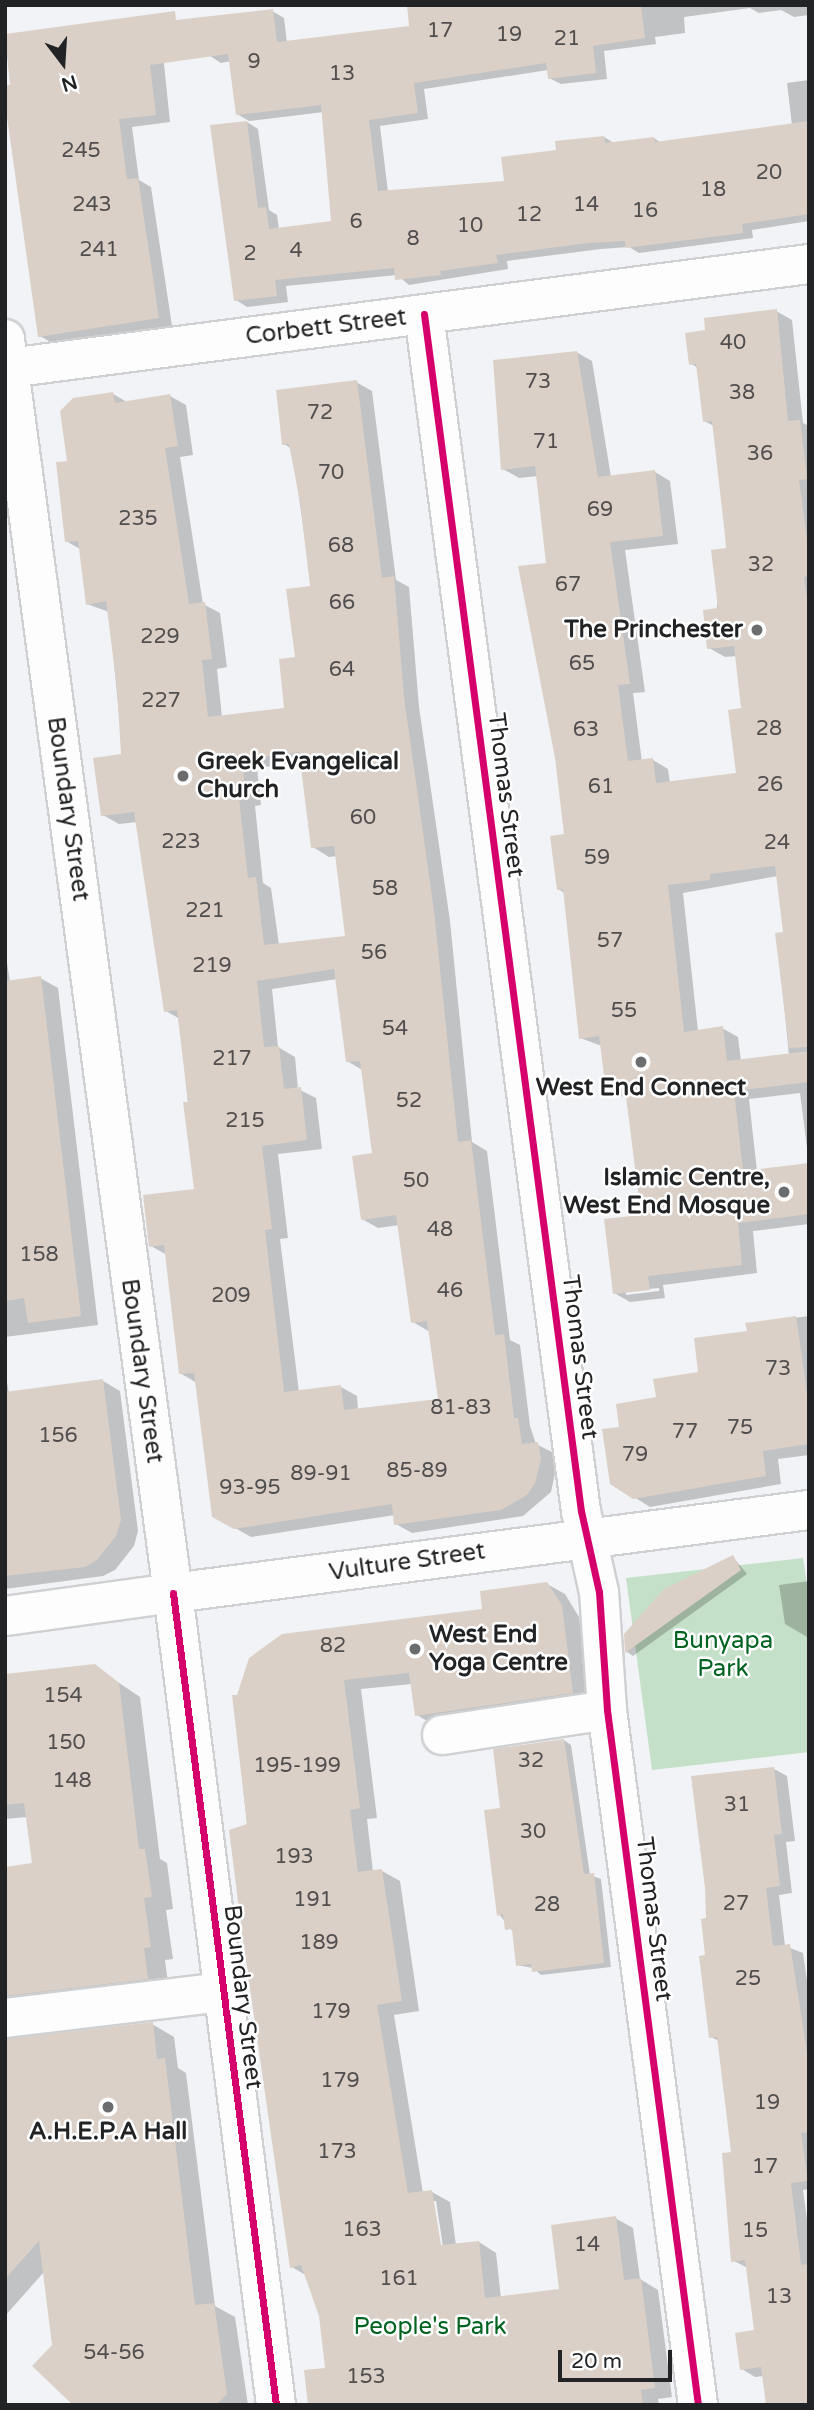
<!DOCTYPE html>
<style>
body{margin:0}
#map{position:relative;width:814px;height:2410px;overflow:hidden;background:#f2f3f6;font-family:"Varela Round",sans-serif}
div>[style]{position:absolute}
.green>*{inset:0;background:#c5e0c9}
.shadow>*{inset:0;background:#0003}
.building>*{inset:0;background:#dbd0c7}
.roads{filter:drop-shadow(2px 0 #cfd0d2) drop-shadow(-2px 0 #cfd0d2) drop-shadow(0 2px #cfd0d2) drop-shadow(0 -2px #cfd0d2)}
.minor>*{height:38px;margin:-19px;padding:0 19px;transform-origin:19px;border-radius:19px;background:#fdfdfe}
.major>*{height:38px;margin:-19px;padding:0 19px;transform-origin:19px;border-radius:19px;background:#fdfdfe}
.cycleway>*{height:7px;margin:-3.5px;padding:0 3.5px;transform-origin:3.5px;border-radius:3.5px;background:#d6006c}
.dots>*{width:19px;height:19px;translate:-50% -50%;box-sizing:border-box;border:4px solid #fff;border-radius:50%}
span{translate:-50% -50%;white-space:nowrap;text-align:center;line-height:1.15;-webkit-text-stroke:5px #fff;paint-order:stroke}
.number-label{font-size:21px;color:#504e4e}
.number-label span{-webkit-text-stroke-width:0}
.street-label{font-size:24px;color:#222325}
.poi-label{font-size:24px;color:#222325;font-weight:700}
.right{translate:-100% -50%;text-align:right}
.left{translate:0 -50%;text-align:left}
.park-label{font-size:24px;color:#006320}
.frame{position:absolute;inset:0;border:7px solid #222325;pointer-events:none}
.north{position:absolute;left:28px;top:28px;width:70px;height:70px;-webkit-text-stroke:5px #fff;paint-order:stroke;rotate:163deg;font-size:19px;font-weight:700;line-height:28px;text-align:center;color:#222325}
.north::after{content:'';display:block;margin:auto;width:24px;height:32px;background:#222325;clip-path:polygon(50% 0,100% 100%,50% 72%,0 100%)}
.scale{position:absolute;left:558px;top:2350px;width:114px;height:32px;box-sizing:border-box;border:4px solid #222325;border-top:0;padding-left:9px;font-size:21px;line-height:24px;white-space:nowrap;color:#222325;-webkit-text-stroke:5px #fff;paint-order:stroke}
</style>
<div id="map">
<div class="green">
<i style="clip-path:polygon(803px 1558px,809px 1598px,809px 1752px,652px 1770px,626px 1578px)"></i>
</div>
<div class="shadow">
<i style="clip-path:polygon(409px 5px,809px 5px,809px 15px,794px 17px,781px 10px,759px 13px,750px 8px,684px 17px,685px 33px,655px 37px,656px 44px,604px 51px,607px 79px,561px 84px,549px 78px,548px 70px,424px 89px,428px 119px,380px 126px,388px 192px,506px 183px,558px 152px,604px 137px,614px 143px,654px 138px,661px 143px,792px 125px,787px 83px,809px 80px,809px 221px,752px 230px,753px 238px,639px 253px,629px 247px,601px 249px,507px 261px,508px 269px,409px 285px,397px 275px,286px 286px,288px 302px,247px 307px,236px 300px,247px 122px,258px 129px,269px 210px,277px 215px,279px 229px,333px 223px,324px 112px,249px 121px,237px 114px,231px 61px,221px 63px,210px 56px,272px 11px,284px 18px,287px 43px,411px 28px)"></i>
<i style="clip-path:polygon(160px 25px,170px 122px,132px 127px,139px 180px,151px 187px,172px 326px,54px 344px,40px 336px,5px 36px)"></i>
<i style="clip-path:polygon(evenodd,776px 311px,792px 320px,803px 423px,809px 426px,809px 1164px,800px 1093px,749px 1099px,757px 1171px,809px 1165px,809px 1224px,753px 1231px,757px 1273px,663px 1285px,665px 1298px,630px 1302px,614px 1293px,643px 1217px,628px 1099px,607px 1090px,602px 1046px,580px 1038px,565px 893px,558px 889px,566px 836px,557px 758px,520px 568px,548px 564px,538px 476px,519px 478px,503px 469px,576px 352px,592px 361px,611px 477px,655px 472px,670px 481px,678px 544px,625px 550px,645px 692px,633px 693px,642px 762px,653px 760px,668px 769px,670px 783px,738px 774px,743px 710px,737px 656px,725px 657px,709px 648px,728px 549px,714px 426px,704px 421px,698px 368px,690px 363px,707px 332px,776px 311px,778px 876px,785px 933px,777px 934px,789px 1055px,741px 1061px,738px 1037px,722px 1028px,698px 1031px,683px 893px,778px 876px,776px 311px,659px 1288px,659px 1291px,626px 1295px,626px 1291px,659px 1288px)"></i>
<i style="clip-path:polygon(evenodd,356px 382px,372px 391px,396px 580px,409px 587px,419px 707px,450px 921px,472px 1142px,487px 1151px,510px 1340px,520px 1345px,530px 1426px,536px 1444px,554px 1453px,556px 1469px,551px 1492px,523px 1516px,412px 1533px,396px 1524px,395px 1515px,251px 1537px,214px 1516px,197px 1383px,180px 1373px,167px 1255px,151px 1246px,196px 1191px,180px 1019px,166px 1011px,137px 822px,119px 824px,103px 815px,123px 756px,109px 612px,87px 604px,80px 549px,66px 541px,69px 463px,113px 394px,127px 402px,170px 396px,186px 405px,193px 455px,180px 457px,203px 604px,220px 613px,227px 667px,217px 669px,222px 717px,286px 709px,312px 588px,292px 449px,284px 444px,356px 382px,302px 762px,313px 847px,329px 857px,337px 856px,347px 937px,279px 945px,271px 888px,263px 883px,255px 806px,261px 805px,257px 768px,302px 762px,356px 382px,337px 979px,347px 1061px,364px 1071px,374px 1155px,362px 1219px,378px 1228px,399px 1225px,413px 1322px,430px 1332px,440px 1400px,358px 1410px,357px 1396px,341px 1387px,299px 1392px,280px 1239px,288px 1238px,278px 1154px,322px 1149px,316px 1098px,298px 1089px,295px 1057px,278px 1047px,272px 989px,337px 979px)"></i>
<i style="clip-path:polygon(5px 949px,10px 982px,40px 978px,58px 988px,98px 1325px,5px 1337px)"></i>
<i style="clip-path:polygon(809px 1316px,809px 1455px,778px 1459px,781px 1484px,650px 1507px,634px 1497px,621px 1428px,700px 1374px,749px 1332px,747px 1324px)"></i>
<i style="clip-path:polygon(5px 1370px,9px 1394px,103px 1381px,120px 1391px,138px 1531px,134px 1546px,115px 1570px,103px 1576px,5px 1589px)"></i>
<i style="clip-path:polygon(733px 1557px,747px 1574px,633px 1656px,627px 1652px,626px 1635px)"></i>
<i style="clip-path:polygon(809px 1581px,809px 1636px,807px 1637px,785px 1624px,779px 1585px)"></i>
<i style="clip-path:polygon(evenodd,547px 1584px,565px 1594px,579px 1617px,590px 1702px,434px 1725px,417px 1715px,412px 1684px,361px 1689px,377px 1818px,367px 1819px,373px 1872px,382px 1871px,400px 1881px,419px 2011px,394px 2015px,423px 2193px,432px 2192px,450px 2202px,456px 2245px,479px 2242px,496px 2253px,501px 2298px,561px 2290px,615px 2218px,633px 2228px,640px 2279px,658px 2290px,672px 2397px,658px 2399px,659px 2405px,310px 2405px,327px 2370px,321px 2316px,307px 2276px,292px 2267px,234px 1697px,484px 1611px,547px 1584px,432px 2201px,436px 2201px,444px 2253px,441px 2254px,432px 2201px)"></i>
<i style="clip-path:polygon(94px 1666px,140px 1697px,160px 1859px,167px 1863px,173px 1909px,166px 1910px,173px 1959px,165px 1960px,169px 1991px,5px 2033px,5px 1869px,34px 1865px,27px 1817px,5px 1819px,5px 1677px)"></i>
<i style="clip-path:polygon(564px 1740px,571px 1745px,590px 1875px,601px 1879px,611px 1967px,541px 1975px,533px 1968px,517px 1965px,514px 1933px,499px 1914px,502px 1809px)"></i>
<i style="clip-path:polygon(774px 1769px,787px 1776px,795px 1841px,786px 1842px,792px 1893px,779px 1895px,785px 1946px,803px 1953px,809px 1995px,809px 2189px,803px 2190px,809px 2234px,809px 2405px,764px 2376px,755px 2377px,742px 2369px,756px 2332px,748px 2268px,732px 2260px,733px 2154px,719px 2041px,711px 2037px,707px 1920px)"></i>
<i style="clip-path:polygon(152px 2024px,174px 2037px,178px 2068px,186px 2073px,215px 2306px,235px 2317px,248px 2405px,76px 2405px,53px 2346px,44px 2272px,5px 2316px,5px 2036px,8px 2041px)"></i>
</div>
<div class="building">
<i style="clip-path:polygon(407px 5px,641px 5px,645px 38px,593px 46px,596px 73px,548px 79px,546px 63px,414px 83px,418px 113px,369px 120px,378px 191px,504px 181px,501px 157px,556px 150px,555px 141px,604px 136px,605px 143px,654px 137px,655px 142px,809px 121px,809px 214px,742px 224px,743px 233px,672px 242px,626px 248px,625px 241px,588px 243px,496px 255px,498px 263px,440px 271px,441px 275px,395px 280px,394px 268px,275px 280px,277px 296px,234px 301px,210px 125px,247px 121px,258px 208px,266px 207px,269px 229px,331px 221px,321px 105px,236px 115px,228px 54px,150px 65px,156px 115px,119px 119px,127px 179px,138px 178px,159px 318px,38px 337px,5px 103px,5px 85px,10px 85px,5px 34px,175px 11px,176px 20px,273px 9px,277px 42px,409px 26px)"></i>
<i style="clip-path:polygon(777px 309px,788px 421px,800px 420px,807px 479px,799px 480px,809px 553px,809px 576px,804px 577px,809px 614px,809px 1047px,789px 1048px,775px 933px,783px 932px,775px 866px,710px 874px,710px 880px,668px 885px,684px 1032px,723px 1026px,727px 1061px,809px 1051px,809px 1082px,734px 1091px,743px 1171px,809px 1163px,809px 1214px,738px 1223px,742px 1265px,648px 1276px,650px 1290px,613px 1294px,604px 1219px,641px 1215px,625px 1089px,606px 1091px,599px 1036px,579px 1039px,563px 889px,557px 890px,550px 836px,564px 834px,555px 758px,518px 566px,546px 563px,535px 466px,501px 470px,493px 360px,577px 351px,598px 477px,655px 470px,663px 536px,610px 542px,630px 684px,618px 685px,628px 761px,653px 758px,656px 783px,736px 773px,728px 710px,741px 708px,734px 646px,707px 649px,703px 610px,718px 608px,711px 550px,726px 548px,725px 536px,712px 421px,703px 422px,696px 364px,689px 365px,685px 333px,705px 330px,704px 318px)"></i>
<i style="clip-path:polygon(evenodd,357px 380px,382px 578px,394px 576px,404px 697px,434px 911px,458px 1142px,471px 1140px,495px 1335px,504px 1334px,514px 1418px,518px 1418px,522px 1444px,538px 1442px,541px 1459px,535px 1483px,527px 1495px,501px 1510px,394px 1525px,392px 1504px,234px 1529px,212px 1517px,194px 1373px,179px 1374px,164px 1245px,149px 1247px,143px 1195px,194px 1189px,183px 1102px,188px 1102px,177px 1010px,164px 1012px,134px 812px,101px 816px,93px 758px,121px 754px,117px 688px,106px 601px,86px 605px,78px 541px,65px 542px,56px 462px,67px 461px,60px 411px,73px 398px,113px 392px,115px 403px,170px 394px,178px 446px,165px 448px,189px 604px,205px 602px,212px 659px,202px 660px,208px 717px,284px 708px,279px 659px,295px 657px,286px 589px,310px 586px,300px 502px,289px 444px,282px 445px,276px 390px,357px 380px,299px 752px,311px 848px,334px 846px,345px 936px,264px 945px,256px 877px,248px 878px,239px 798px,246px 797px,242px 760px,299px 752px,357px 380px,334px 969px,346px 1062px,360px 1061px,372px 1153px,352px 1156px,361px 1220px,396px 1215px,411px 1323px,427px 1321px,438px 1399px,344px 1410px,341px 1385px,284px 1392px,265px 1230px,272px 1229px,262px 1146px,307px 1140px,301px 1087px,284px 1089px,279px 1046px,264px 1047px,257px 981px,334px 969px)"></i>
<i style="clip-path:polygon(41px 976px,81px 1316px,28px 1323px,24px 1298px,5px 1301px,5px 981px)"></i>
<i style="clip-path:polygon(796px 1316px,809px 1407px,809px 1444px,763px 1451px,766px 1476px,633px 1499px,610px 1484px,602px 1429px,619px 1427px,616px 1404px,656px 1397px,653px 1379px,698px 1372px,694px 1338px,747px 1331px,745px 1323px)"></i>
<i style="clip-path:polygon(103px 1379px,121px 1520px,116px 1536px,97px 1560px,85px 1567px,5px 1576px,5px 1392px)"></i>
<i style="clip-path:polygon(733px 1555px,741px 1570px,625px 1653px,624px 1634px,664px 1589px)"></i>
<i style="clip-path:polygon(547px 1582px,562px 1605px,573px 1693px,415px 1716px,409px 1673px,344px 1680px,360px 1808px,350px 1810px,358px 1872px,382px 1869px,402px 2001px,377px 2005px,408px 2193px,432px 2190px,441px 2245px,479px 2241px,485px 2298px,559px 2289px,551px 2225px,616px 2216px,624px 2280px,641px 2278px,655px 2388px,641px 2390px,643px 2405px,308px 2405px,304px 2370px,325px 2368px,319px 2316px,301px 2265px,290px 2268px,242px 1933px,229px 1830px,247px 1824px,232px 1695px,237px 1695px,249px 1658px,282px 1634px,482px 1609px,480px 1591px)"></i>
<i style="clip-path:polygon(95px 1664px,119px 1683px,139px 1849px,145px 1849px,152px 1897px,144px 1898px,151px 1947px,144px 1948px,148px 1979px,5px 1996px,5px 1867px,32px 1863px,24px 1803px,5px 1805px,5px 1674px)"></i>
<i style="clip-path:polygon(564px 1739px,584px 1874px,594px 1873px,604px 1963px,532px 1972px,531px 1964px,516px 1966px,512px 1929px,505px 1930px,503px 1914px,497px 1916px,484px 1810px,500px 1808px,493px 1749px)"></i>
<i style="clip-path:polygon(774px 1767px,782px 1834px,774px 1835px,780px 1886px,766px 1888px,773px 1946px,790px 1944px,809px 2065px,809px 2132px,801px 2133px,808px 2181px,791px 2183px,801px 2265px,809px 2264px,809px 2405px,766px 2405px,761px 2367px,740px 2370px,735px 2333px,754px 2330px,745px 2260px,731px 2262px,722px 2153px,731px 2152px,717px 2037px,709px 2038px,699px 1956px,705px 1955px,701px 1919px,706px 1918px,705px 1888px,691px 1776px)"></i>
<i style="clip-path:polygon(153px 2022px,157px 2059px,165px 2058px,195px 2305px,214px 2303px,227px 2394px,216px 2405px,73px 2405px,32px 2366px,52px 2345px,39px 2241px,5px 2279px,5px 2039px)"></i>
</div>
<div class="roads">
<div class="minor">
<i style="left:424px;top:314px;width:1207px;rotate:82.53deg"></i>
<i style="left:581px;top:1511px;width:83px;rotate:77.5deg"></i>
<i style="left:599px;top:1592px;width:118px;rotate:86.1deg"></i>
<i style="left:607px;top:1710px;width:701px;rotate:82.54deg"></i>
<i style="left:5px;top:339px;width:1265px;rotate:82.37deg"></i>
<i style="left:173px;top:1593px;width:641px;rotate:-7.44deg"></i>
<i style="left:9px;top:368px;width:807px;rotate:-7.41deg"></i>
<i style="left:442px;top:1735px;width:167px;rotate:-8.6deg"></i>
<i style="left:5px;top:2018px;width:220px;rotate:-6.8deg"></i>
</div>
<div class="major">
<i style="left:5px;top:1616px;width:170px;rotate:-7.8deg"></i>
<i style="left:173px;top:1593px;width:819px;rotate:82.77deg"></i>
</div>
</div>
<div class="cycleway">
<i style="left:424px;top:314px;width:1207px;rotate:82.53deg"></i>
<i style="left:581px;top:1511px;width:83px;rotate:77.5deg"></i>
<i style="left:599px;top:1592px;width:118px;rotate:86.1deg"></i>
<i style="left:607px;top:1710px;width:701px;rotate:82.54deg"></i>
<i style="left:173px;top:1593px;width:819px;rotate:82.77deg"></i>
</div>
<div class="dots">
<i style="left:757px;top:630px;background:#6b6c6e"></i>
<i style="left:183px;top:776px;background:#6b6c6e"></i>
<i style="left:641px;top:1062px;background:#6b6c6e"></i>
<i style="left:784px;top:1192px;background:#6b6c6e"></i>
<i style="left:415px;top:1649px;background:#6b6c6e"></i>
<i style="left:108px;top:2107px;background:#6b6c6e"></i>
</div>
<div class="number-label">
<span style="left:440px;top:31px">17</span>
<span style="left:509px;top:35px">19</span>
<span style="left:567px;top:39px">21</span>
<span style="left:254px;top:62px">9</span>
<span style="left:342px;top:74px">13</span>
<span style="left:81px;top:151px">245</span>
<span style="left:769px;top:173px">20</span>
<span style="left:713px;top:190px">18</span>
<span style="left:92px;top:205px">243</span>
<span style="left:586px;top:205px">14</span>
<span style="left:645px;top:211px">16</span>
<span style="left:529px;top:215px">12</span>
<span style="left:356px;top:222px">6</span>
<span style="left:470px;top:226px">10</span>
<span style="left:413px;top:239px">8</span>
<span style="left:99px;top:250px">241</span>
<span style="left:296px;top:251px">4</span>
<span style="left:250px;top:254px">2</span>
<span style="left:733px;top:343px">40</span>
<span style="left:538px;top:382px">73</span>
<span style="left:742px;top:393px">38</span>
<span style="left:320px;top:413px">72</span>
<span style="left:546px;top:442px">71</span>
<span style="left:760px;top:454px">36</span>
<span style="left:331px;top:473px">70</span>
<span style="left:600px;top:510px">69</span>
<span style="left:138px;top:519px">235</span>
<span style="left:341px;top:546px">68</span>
<span style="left:761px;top:565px">32</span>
<span style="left:568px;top:585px">67</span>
<span style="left:342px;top:603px">66</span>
<span style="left:160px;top:637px">229</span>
<span style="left:582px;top:664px">65</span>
<span style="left:342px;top:670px">64</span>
<span style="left:161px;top:701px">227</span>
<span style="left:769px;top:729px">28</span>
<span style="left:586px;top:730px">63</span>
<span style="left:770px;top:785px">26</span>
<span style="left:601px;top:787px">61</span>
<span style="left:363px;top:818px">60</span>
<span style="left:181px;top:842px">223</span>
<span style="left:777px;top:843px">24</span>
<span style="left:597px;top:858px">59</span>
<span style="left:385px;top:889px">58</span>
<span style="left:205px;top:911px">221</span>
<span style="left:610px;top:941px">57</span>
<span style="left:374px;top:953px">56</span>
<span style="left:212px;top:966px">219</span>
<span style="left:624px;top:1011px">55</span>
<span style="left:395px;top:1029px">54</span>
<span style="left:232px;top:1059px">217</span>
<span style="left:409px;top:1101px">52</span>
<span style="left:245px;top:1121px">215</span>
<span style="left:416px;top:1181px">50</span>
<span style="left:440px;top:1230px">48</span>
<span style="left:39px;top:1255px">158</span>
<span style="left:450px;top:1291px">46</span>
<span style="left:231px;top:1296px">209</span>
<span style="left:778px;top:1369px">73</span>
<span style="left:461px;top:1408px">81-83</span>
<span style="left:740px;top:1428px">75</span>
<span style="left:685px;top:1432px">77</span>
<span style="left:58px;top:1436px">156</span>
<span style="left:635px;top:1455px">79</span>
<span style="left:417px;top:1471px">85-89</span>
<span style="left:321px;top:1474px">89-91</span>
<span style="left:250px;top:1488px">93-95</span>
<span style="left:333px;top:1646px">82</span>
<span style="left:63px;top:1696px">154</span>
<span style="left:66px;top:1743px">150</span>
<span style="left:531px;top:1761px">32</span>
<span style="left:297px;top:1766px">195-199</span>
<span style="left:72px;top:1781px">148</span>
<span style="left:737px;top:1805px">31</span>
<span style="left:533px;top:1832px">30</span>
<span style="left:294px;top:1857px">193</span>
<span style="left:313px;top:1900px">191</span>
<span style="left:736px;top:1904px">27</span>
<span style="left:547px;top:1905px">28</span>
<span style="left:319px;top:1943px">189</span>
<span style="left:748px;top:1979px">25</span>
<span style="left:331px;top:2012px">179</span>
<span style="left:340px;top:2081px">179</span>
<span style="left:767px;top:2103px">19</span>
<span style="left:337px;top:2152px">173</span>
<span style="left:765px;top:2167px">17</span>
<span style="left:362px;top:2230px">163</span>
<span style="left:755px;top:2231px">15</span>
<span style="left:587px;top:2245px">14</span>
<span style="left:399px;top:2279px">161</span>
<span style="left:779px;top:2297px">13</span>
<span style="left:114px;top:2353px">54-56</span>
<span style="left:366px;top:2377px">153</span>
</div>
<div class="street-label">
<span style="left:326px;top:327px;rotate:-7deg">Corbett Street</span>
<span style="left:506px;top:795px;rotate:83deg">Thomas Street</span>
<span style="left:68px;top:809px;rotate:82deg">Boundary Street</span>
<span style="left:580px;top:1357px;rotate:83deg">Thomas Street</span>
<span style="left:142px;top:1371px;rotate:82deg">Boundary Street</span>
<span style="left:407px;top:1562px;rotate:-8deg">Vulture Street</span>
<span style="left:654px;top:1919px;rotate:83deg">Thomas Street</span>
<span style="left:243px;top:1997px;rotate:83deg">Boundary Street</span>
</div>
<div class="poi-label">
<span class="right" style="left:743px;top:630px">The Princhester</span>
<span class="left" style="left:197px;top:776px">Greek Evangelical<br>Church</span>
<span style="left:641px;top:1088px">West End Connect</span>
<span class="right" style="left:770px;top:1192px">Islamic Centre,<br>West End Mosque</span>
<span class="left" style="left:429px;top:1649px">West End<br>Yoga Centre</span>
<span style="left:108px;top:2132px">A.H.E.P.A Hall</span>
</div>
<div class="park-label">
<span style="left:723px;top:1655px">Bunyapa<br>Park</span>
<span style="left:430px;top:2327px">People's Park</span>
</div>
<div class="frame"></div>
<div class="north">N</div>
<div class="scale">20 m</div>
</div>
